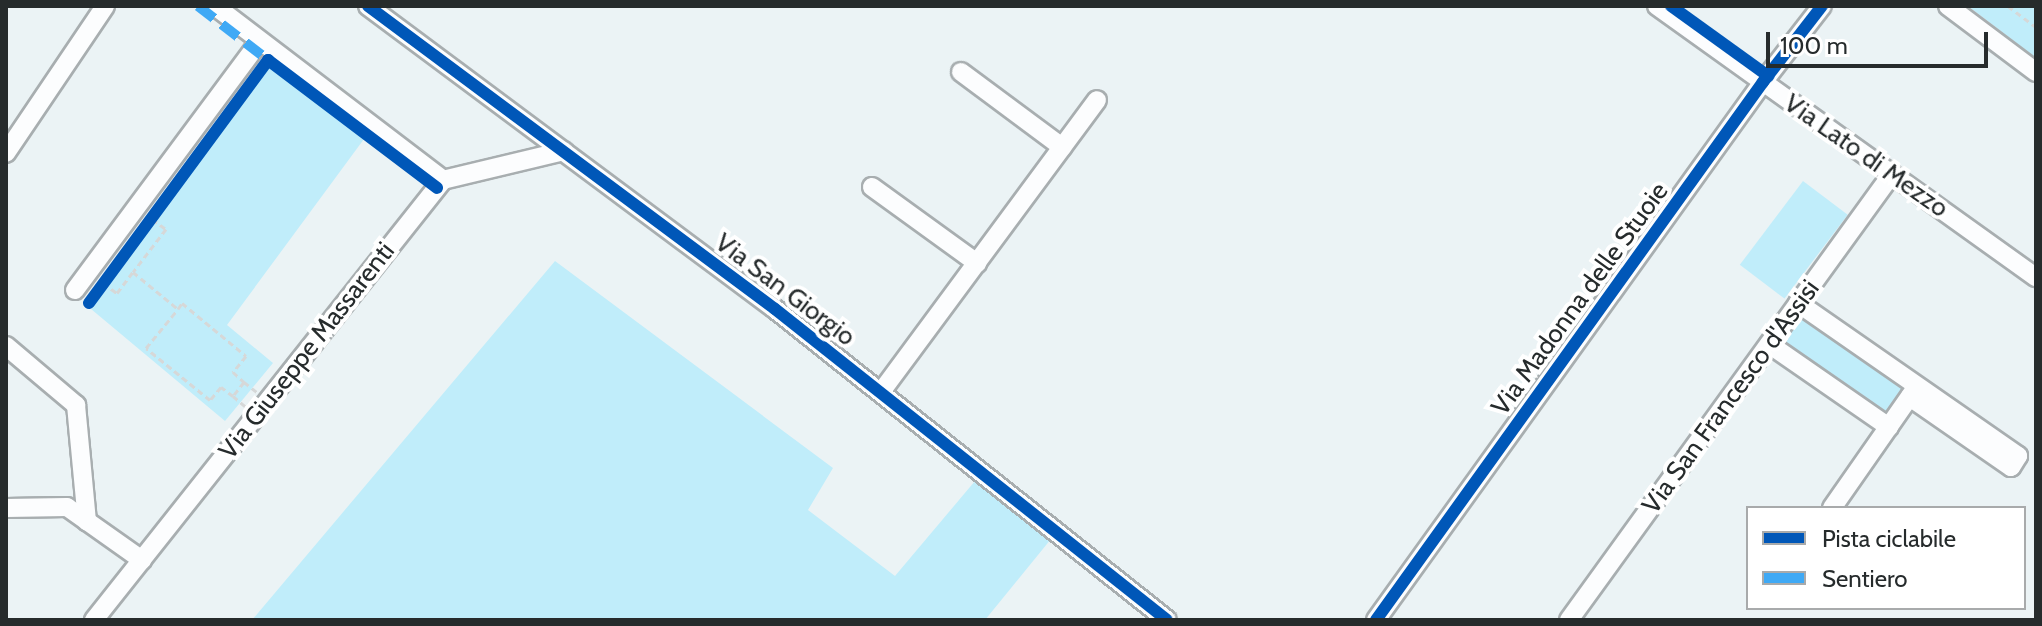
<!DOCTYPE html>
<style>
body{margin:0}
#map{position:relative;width:2042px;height:626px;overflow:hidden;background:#ebf3f5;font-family:Cabin,sans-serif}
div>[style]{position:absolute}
.green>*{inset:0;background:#c0edfa;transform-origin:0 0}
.path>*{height:3px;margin-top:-1.5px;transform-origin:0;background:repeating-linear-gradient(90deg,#d6d8d8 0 6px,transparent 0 10px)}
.roads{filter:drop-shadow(2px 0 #a8aeb0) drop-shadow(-2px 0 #a8aeb0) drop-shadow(0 2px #a8aeb0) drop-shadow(0 -2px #a8aeb0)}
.minor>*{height:18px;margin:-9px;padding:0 9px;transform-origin:9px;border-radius:9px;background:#fcfdfe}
.quiet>*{height:10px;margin-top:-5px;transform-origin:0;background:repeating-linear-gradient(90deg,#3fa9f5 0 20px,transparent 0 30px)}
.cycleway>*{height:12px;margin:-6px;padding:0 6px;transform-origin:6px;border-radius:6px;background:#0057b8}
span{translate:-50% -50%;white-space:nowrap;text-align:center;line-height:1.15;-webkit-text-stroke:8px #fff;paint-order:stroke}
.street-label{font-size:26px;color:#262b2c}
.frame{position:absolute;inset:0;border:8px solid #262b2c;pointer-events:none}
.legend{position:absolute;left:1746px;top:506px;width:280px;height:104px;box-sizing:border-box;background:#fff;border:2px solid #a8aaab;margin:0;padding:10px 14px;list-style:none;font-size:24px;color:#262b2c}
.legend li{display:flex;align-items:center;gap:16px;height:40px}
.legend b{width:40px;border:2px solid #a8aaab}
.scale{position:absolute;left:1766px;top:32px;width:222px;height:36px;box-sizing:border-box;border:4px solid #262b2c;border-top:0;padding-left:10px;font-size:24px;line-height:28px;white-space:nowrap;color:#262b2c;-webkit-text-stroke:6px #fff;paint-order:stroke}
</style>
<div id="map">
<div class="green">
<i style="clip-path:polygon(1968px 6px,2036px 6px,2036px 58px)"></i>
<i style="clip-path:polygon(268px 65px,364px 139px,227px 325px,273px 363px,225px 421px,91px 309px)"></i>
<i style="left:1803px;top:181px;width:56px;height:105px;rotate:37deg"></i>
<i style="clip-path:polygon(555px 261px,833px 468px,808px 510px,895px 576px,975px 481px,1051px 539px,985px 620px,252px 620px)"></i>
<i style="left:1798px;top:303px;width:145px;height:50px;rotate:35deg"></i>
</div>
<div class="path">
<i style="left:2008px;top:6px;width:35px;rotate:37deg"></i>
<i style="left:152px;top:219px;width:17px;rotate:36deg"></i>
<i style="left:166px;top:229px;width:54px;rotate:127.5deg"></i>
<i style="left:133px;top:272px;width:58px;rotate:39.4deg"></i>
<i style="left:178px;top:309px;width:7px;rotate:-56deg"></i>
<i style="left:182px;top:303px;width:83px;rotate:39.6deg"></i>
<i style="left:246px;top:356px;width:21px;rotate:129deg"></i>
<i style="left:233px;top:372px;width:15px;rotate:42deg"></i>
<i style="left:244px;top:382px;width:18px;rotate:128deg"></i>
<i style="left:233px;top:396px;width:15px;rotate:-143deg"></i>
<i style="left:221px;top:387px;width:17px;rotate:130deg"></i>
<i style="left:210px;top:400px;width:82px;rotate:-140.9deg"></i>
<i style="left:146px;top:348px;width:50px;rotate:-50.6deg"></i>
<i style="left:103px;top:283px;width:17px;rotate:36deg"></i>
<i style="left:117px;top:293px;width:26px;rotate:-53deg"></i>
<i style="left:244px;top:382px;width:16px;rotate:38deg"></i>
<i style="left:233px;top:396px;width:16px;rotate:40deg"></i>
</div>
<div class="roads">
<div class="minor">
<i style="left:215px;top:6px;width:287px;rotate:37.3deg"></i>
<i style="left:368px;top:6px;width:507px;rotate:36.67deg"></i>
<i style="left:775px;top:309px;width:500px;rotate:38.43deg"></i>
<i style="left:1657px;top:6px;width:466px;rotate:35.6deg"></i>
<i style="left:1948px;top:6px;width:110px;rotate:36.9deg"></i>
<i style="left:961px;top:72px;width:126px;rotate:36.6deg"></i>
<i style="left:6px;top:153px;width:177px;rotate:-56deg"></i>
<i style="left:872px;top:187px;width:130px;rotate:35.9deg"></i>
<i style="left:75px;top:290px;width:310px;rotate:-53.4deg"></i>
<i style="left:1798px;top:303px;width:268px;rotate:34.8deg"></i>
<i style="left:2018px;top:456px;width:13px;rotate:122deg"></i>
<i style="left:2011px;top:467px;width:123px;rotate:-145.3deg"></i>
<i style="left:1769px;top:344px;width:146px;rotate:34.7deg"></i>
<i style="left:6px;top:346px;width:92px;rotate:40.1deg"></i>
<i style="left:76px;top:405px;width:117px;rotate:84.6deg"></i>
<i style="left:881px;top:392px;width:363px;rotate:-53.5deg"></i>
<i style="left:6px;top:508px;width:61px;rotate:-0.9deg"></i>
<i style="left:67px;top:507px;width:92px;rotate:35.2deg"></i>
<i style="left:1832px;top:508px;width:145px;rotate:-55.1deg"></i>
<i style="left:94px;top:620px;width:562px;rotate:-51.58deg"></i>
<i style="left:443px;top:180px;width:124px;rotate:-13.5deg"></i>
<i style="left:1376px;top:620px;width:663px;rotate:-54.27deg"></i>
<i style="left:1763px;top:82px;width:96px;rotate:-52.2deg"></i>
<i style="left:1569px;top:620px;width:551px;rotate:-54.09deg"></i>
</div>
</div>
<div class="quiet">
<i style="left:198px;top:6px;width:88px;rotate:37.6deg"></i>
</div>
<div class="cycleway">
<i style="left:368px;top:6px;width:507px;rotate:36.67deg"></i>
<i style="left:775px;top:309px;width:500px;rotate:38.43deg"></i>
<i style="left:1671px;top:6px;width:120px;rotate:35.8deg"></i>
<i style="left:89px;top:303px;width:302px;rotate:-53.6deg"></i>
<i style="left:268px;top:60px;width:212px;rotate:37.1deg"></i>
<i style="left:1376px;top:620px;width:663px;rotate:-54.27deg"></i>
<i style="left:1763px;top:82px;width:96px;rotate:-52.2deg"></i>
</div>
<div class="street-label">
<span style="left:1866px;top:156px;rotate:35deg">Via Lato di Mezzo</span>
<span style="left:785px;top:290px;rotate:37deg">Via San Giorgio</span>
<span style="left:1580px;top:299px;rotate:-54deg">Via Madonna delle Stuoie</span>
<span style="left:307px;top:351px;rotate:-52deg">Via Giuseppe Massarenti</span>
<span style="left:1731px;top:397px;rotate:-54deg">Via San Francesco d'Assisi</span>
</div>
<div class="frame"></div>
<ul class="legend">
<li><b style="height:10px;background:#0057b8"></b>Pista ciclabile</li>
<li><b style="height:10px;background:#3fa9f5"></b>Sentiero</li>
</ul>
<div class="scale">100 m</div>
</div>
